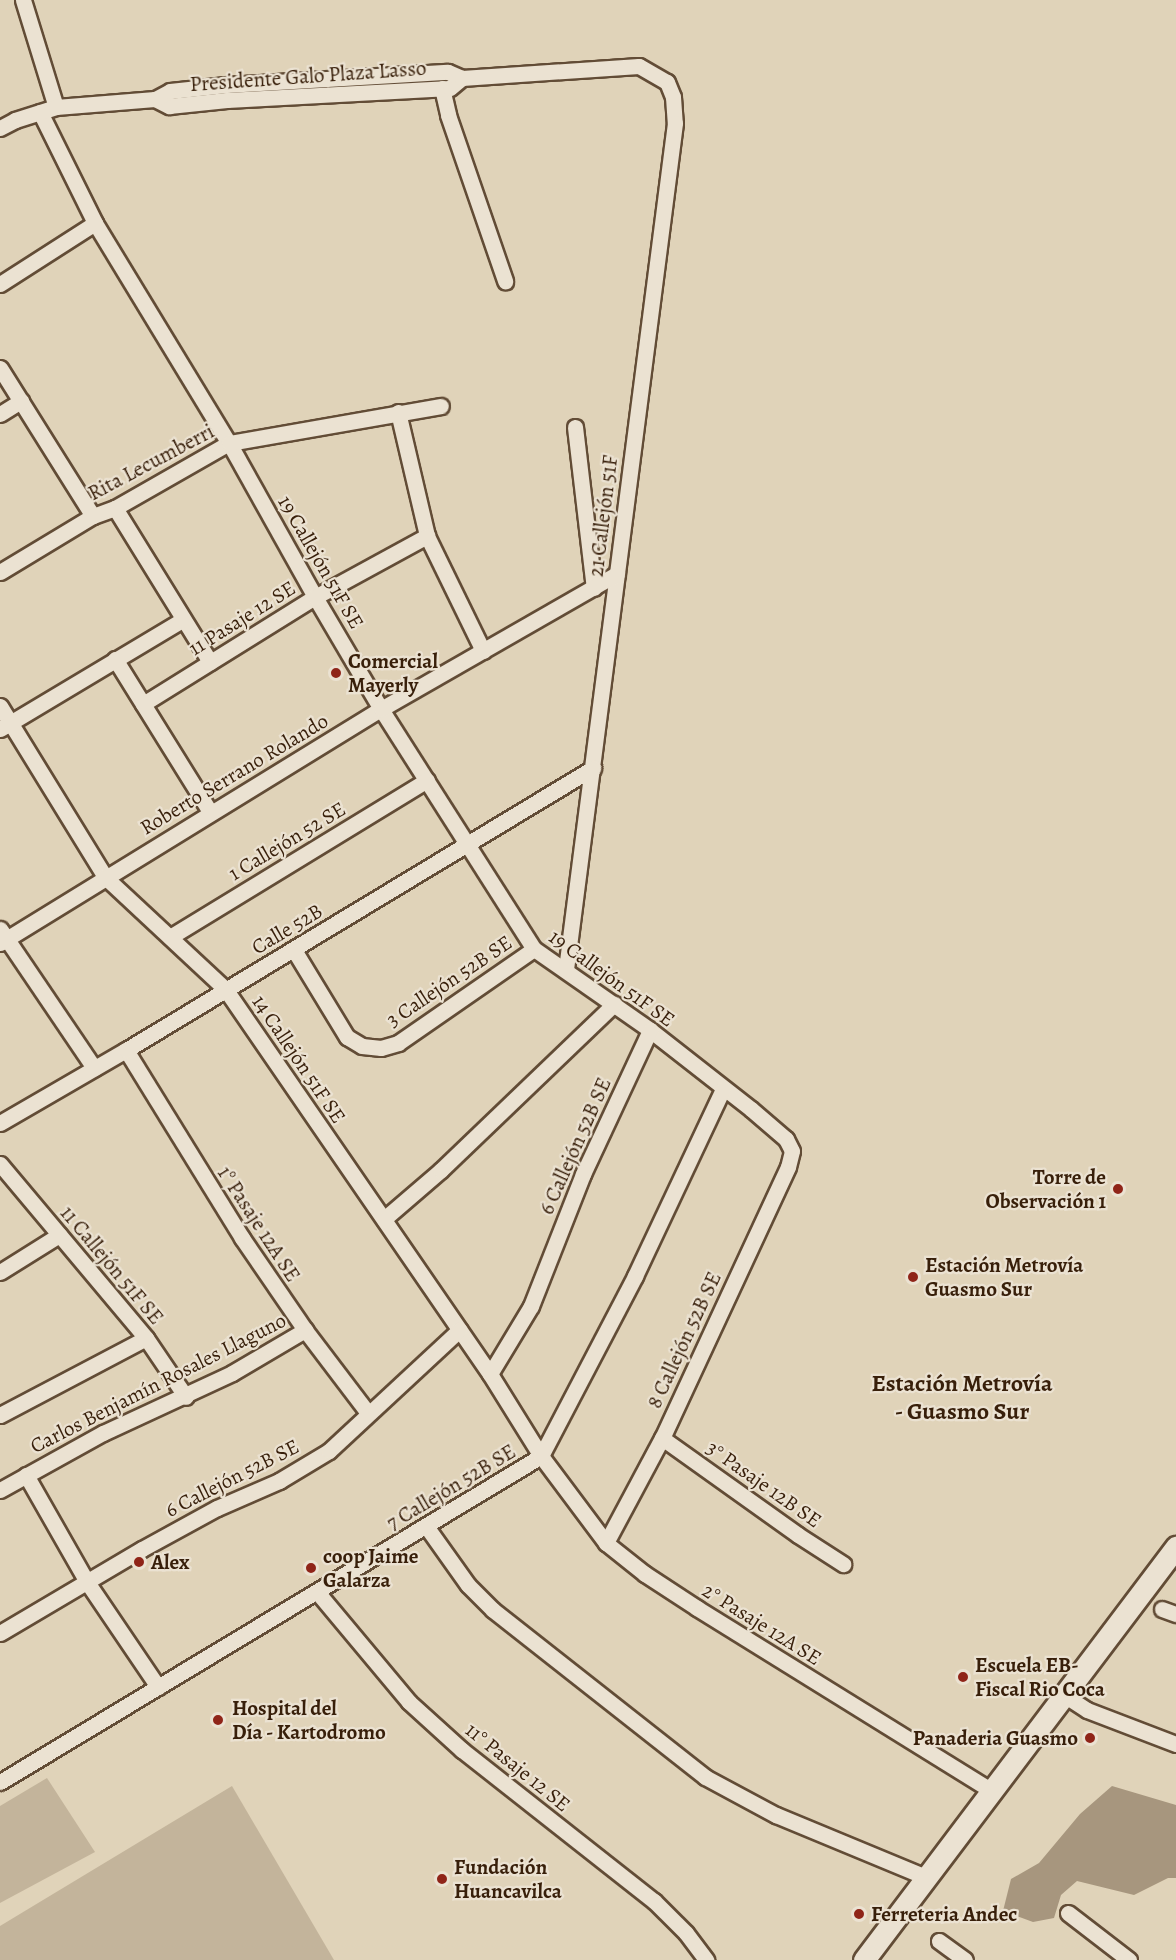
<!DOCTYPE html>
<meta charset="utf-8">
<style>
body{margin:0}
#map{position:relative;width:1176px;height:1960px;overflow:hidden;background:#e0d3b9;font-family:Alegreya,serif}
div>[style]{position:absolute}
.green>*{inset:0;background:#c3b49b}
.water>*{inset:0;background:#a7967e}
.roads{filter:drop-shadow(2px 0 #624c36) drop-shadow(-2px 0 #624c36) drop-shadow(0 2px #624c36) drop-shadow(0 -2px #624c36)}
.street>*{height:15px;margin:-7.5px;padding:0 7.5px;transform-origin:7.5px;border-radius:7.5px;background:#ebe2d2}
.secondary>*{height:21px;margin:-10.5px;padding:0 10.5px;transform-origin:10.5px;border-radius:10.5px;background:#ebe2d2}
.dots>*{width:16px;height:16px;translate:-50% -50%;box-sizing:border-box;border:3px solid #ebe2d2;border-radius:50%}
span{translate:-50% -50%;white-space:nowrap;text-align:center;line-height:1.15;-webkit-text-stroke:4.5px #ebe2d2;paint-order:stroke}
.street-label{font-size:21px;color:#381f0a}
.poi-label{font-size:21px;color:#381f0a;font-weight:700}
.left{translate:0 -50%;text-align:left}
.right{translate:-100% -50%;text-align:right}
.quarter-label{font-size:24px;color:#381f0a;font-weight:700}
</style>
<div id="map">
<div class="green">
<i style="clip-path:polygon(47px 1778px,95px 1852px,0 1903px,0 1806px)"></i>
<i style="clip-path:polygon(232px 1786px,334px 1960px,0 1960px,0 1926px)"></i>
</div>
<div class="water">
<i style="clip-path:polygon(1112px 1786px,1176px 1805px,1176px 1878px,1168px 1878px,1134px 1895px,1077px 1881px,1061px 1895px,1054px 1918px,1033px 1922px,1003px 1911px,1011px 1879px,1039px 1863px,1080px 1814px)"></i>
</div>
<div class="roads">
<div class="street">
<i style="left:23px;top:0;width:112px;rotate:72.9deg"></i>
<i style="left:442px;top:88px;width:28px;rotate:77deg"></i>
<i style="left:448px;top:115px;width:176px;rotate:71deg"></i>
<i style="left:155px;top:99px;width:16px;rotate:27deg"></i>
<i style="left:169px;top:106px;width:58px;rotate:-5.9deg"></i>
<i style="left:227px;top:100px;width:223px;rotate:-3.1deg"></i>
<i style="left:450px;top:88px;width:16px;rotate:-40deg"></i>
<i style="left:40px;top:112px;width:124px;rotate:63.6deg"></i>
<i style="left:95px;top:223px;width:258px;rotate:58.7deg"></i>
<i style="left:229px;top:443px;width:176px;rotate:60.8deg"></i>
<i style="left:315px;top:597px;width:130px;rotate:59.5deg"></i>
<i style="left:381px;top:709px;width:285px;rotate:57.5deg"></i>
<i style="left:534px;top:949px;width:141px;rotate:34.9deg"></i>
<i style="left:650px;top:1030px;width:128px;rotate:38deg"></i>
<i style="left:751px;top:1109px;width:46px;rotate:40.6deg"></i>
<i style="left:786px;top:1139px;width:13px;rotate:63deg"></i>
<i style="left:792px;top:1151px;width:16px;rotate:104deg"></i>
<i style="left:788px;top:1167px;width:299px;rotate:114.9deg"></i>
<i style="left:662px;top:1438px;width:119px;rotate:118.1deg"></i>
<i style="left:0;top:128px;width:17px;rotate:-28deg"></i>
<i style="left:15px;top:120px;width:43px;rotate:-17.6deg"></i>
<i style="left:56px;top:107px;width:99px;rotate:-4.6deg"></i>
<i style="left:155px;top:99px;width:17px;rotate:-28deg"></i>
<i style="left:170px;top:91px;width:56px;rotate:-6.1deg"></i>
<i style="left:226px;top:85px;width:222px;rotate:-3.4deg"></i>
<i style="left:448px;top:72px;width:15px;rotate:23deg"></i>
<i style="left:462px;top:78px;width:177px;rotate:-3.9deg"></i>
<i style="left:639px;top:66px;width:32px;rotate:30deg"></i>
<i style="left:667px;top:82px;width:16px;rotate:68deg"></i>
<i style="left:673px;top:97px;width:26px;rotate:86deg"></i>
<i style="left:675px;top:123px;width:853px;rotate:97.34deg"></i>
<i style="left:0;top:284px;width:113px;rotate:-32.7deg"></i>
<i style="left:0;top:368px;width:175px;rotate:57.9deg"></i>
<i style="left:398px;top:412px;width:127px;rotate:76.8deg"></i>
<i style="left:427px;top:536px;width:128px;rotate:64deg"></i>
<i style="left:0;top:414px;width:25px;rotate:-32deg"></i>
<i style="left:575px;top:427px;width:162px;rotate:83.3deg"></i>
<i style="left:115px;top:508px;width:181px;rotate:58.3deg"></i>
<i style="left:0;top:572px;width:109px;rotate:-31.1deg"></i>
<i style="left:93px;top:516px;width:23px;rotate:-20deg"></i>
<i style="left:115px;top:508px;width:131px;rotate:-29.7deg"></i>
<i style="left:229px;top:443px;width:215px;rotate:-9.9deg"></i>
<i style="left:115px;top:659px;width:181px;rotate:58.1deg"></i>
<i style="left:143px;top:704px;width:203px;rotate:-31.9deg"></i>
<i style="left:315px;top:597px;width:128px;rotate:-28.6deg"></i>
<i style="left:0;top:706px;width:201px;rotate:58.4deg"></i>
<i style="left:105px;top:877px;width:166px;rotate:43deg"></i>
<i style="left:226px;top:990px;width:466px;rotate:55.5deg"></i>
<i style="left:490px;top:1374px;width:97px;rotate:58.1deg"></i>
<i style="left:541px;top:1456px;width:109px;rotate:53.2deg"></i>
<i style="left:606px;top:1543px;width:50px;rotate:38.5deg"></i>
<i style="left:645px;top:1574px;width:62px;rotate:33.2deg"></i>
<i style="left:697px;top:1608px;width:347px;rotate:31.8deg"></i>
<i style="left:0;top:729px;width:212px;rotate:-30.9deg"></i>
<i style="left:0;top:929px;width:168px;rotate:55.9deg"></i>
<i style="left:170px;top:937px;width:301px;rotate:-31.4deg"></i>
<i style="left:0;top:943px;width:447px;rotate:-31.6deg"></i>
<i style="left:381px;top:709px;width:272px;rotate:-29.8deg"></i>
<i style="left:294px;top:950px;width:102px;rotate:58.7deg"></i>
<i style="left:347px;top:1037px;width:17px;rotate:31deg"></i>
<i style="left:362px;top:1046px;width:19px;rotate:6deg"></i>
<i style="left:381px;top:1048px;width:18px;rotate:-16deg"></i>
<i style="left:398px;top:1043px;width:165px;rotate:-34.7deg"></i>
<i style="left:126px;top:1050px;width:221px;rotate:58.3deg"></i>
<i style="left:242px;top:1238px;width:112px;rotate:55.6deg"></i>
<i style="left:305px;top:1330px;width:104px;rotate:52.8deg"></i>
<i style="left:0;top:1123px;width:146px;rotate:-30.1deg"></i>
<i style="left:126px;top:1050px;width:546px;rotate:-31.13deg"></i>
<i style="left:0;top:1164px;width:227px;rotate:50deg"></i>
<i style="left:146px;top:1338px;width:71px;rotate:55.9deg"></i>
<i style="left:384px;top:1219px;width:75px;rotate:-40.7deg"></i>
<i style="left:441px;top:1170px;width:240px;rotate:-43.8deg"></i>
<i style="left:0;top:1272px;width:70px;rotate:-32.1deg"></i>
<i style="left:490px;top:1374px;width:79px;rotate:-58.9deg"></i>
<i style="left:531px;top:1306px;width:142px;rotate:-68.5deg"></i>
<i style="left:583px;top:1174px;width:159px;rotate:-65deg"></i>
<i style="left:0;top:1415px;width:165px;rotate:-27.8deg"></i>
<i style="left:662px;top:1438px;width:167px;rotate:35.5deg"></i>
<i style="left:798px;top:1535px;width:54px;rotate:32.8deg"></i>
<i style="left:26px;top:1475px;width:123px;rotate:60.3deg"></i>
<i style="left:87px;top:1582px;width:127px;rotate:55.9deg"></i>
<i style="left:0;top:1490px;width:118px;rotate:-29deg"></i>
<i style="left:103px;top:1433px;width:142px;rotate:-24.9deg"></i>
<i style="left:232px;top:1373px;width:85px;rotate:-30.5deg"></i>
<i style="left:426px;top:1526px;width:72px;rotate:54.6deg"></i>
<i style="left:468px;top:1585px;width:35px;rotate:45deg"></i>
<i style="left:493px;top:1610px;width:270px;rotate:38.2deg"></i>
<i style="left:705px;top:1777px;width:81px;rotate:28.2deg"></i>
<i style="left:776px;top:1815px;width:162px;rotate:22.5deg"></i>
<i style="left:318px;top:1593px;width:142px;rotate:50.1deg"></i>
<i style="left:409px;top:1702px;width:72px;rotate:42.2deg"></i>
<i style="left:462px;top:1750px;width:244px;rotate:38.2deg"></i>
<i style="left:654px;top:1901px;width:45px;rotate:45deg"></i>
<i style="left:686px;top:1933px;width:34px;rotate:53deg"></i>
<i style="left:1162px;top:1609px;width:15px;rotate:20deg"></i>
<i style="left:0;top:1633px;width:165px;rotate:-30.6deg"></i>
<i style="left:142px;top:1549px;width:85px;rotate:-28.7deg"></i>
<i style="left:217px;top:1508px;width:68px;rotate:-23.5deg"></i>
<i style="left:279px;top:1481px;width:58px;rotate:-31deg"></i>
<i style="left:329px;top:1451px;width:178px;rotate:-42.9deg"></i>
<i style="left:1064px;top:1695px;width:27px;rotate:33deg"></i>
<i style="left:1087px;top:1710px;width:95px;rotate:20.9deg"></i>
<i style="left:0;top:1782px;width:632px;rotate:-31.07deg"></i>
<i style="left:541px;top:1456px;width:203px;rotate:-62.4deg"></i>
<i style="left:635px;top:1276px;width:207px;rotate:-64.8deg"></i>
<i style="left:1068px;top:1913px;width:77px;rotate:37.6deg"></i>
<i style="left:939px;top:1941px;width:32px;rotate:36deg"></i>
</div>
<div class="secondary">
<i style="left:864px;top:1960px;width:518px;rotate:-52.93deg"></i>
</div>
</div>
<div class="dots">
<i style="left:336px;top:673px;background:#8f2418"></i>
<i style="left:1118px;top:1189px;background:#8f2418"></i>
<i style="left:913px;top:1277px;background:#8f2418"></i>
<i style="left:139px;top:1562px;background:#8f2418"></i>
<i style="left:311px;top:1568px;background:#8f2418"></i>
<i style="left:963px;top:1677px;background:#8f2418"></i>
<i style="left:218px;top:1720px;background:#8f2418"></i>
<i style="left:1090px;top:1738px;background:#8f2418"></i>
<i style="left:442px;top:1879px;background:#8f2418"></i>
<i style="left:859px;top:1914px;background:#8f2418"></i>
</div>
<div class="street-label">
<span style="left:308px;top:76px;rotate:-4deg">Presidente Galo Plaza Lasso</span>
<span style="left:151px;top:462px;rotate:-28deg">Rita Lecumberri</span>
<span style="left:603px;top:516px;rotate:-83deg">21 Callejón 51F</span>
<span style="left:321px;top:562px;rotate:60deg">19 Callejón 51F SE</span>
<span style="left:242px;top:618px;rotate:-32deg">11 Pasaje 12 SE</span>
<span style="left:234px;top:774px;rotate:-31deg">Roberto Serrano Rolando</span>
<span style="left:287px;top:841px;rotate:-31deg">1 Callejón 52 SE</span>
<span style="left:287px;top:929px;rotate:-31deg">Calle 52B</span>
<span style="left:612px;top:978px;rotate:36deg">19 Callejón 51F SE</span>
<span style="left:449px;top:981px;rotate:-34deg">3 Callejón 52B SE</span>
<span style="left:299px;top:1059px;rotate:56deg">14 Callejón 51F SE</span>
<span style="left:575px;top:1146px;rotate:-66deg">6 Callejón 52B SE</span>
<span style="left:259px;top:1224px;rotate:57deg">1° Pasaje 12A SE</span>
<span style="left:112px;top:1265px;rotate:50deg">11 Callejón 51F SE</span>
<span style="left:684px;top:1340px;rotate:-65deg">8 Callejón 52B SE</span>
<span style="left:158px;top:1383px;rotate:-27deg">Carlos Benjamín Rosales Llaguno</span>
<span style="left:232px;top:1478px;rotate:-27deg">6 Callejón 52B SE</span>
<span style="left:764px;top:1484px;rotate:35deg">3° Pasaje 12B SE</span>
<span style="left:451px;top:1487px;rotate:-31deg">7 Callejón 52B SE</span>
<span style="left:762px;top:1624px;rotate:32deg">2° Pasaje 12A SE</span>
<span style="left:518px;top:1767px;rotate:39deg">11° Pasaje 12 SE</span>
</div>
<div class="poi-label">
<span class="left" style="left:348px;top:673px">Comercial<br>Mayerly</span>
<span class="right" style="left:1106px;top:1189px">Torre de<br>Observación 1</span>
<span class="left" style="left:925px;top:1277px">Estación Metrovía<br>Guasmo Sur</span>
<span class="left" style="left:323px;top:1568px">coop Jaime<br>Galarza</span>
<span class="left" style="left:151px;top:1562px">Alex</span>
<span class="left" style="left:975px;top:1677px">Escuela EB-<br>Fiscal Rio Coca</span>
<span class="left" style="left:232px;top:1720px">Hospital del<br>Día - Kartodromo</span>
<span class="right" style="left:1078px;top:1738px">Panaderia Guasmo</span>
<span class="left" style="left:454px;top:1879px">Fundación<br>Huancavilca</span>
<span class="left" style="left:871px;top:1914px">Ferreteria Andec</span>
</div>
<div class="quarter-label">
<span style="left:962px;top:1398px">Estación Metrovía<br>- Guasmo Sur</span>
</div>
</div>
